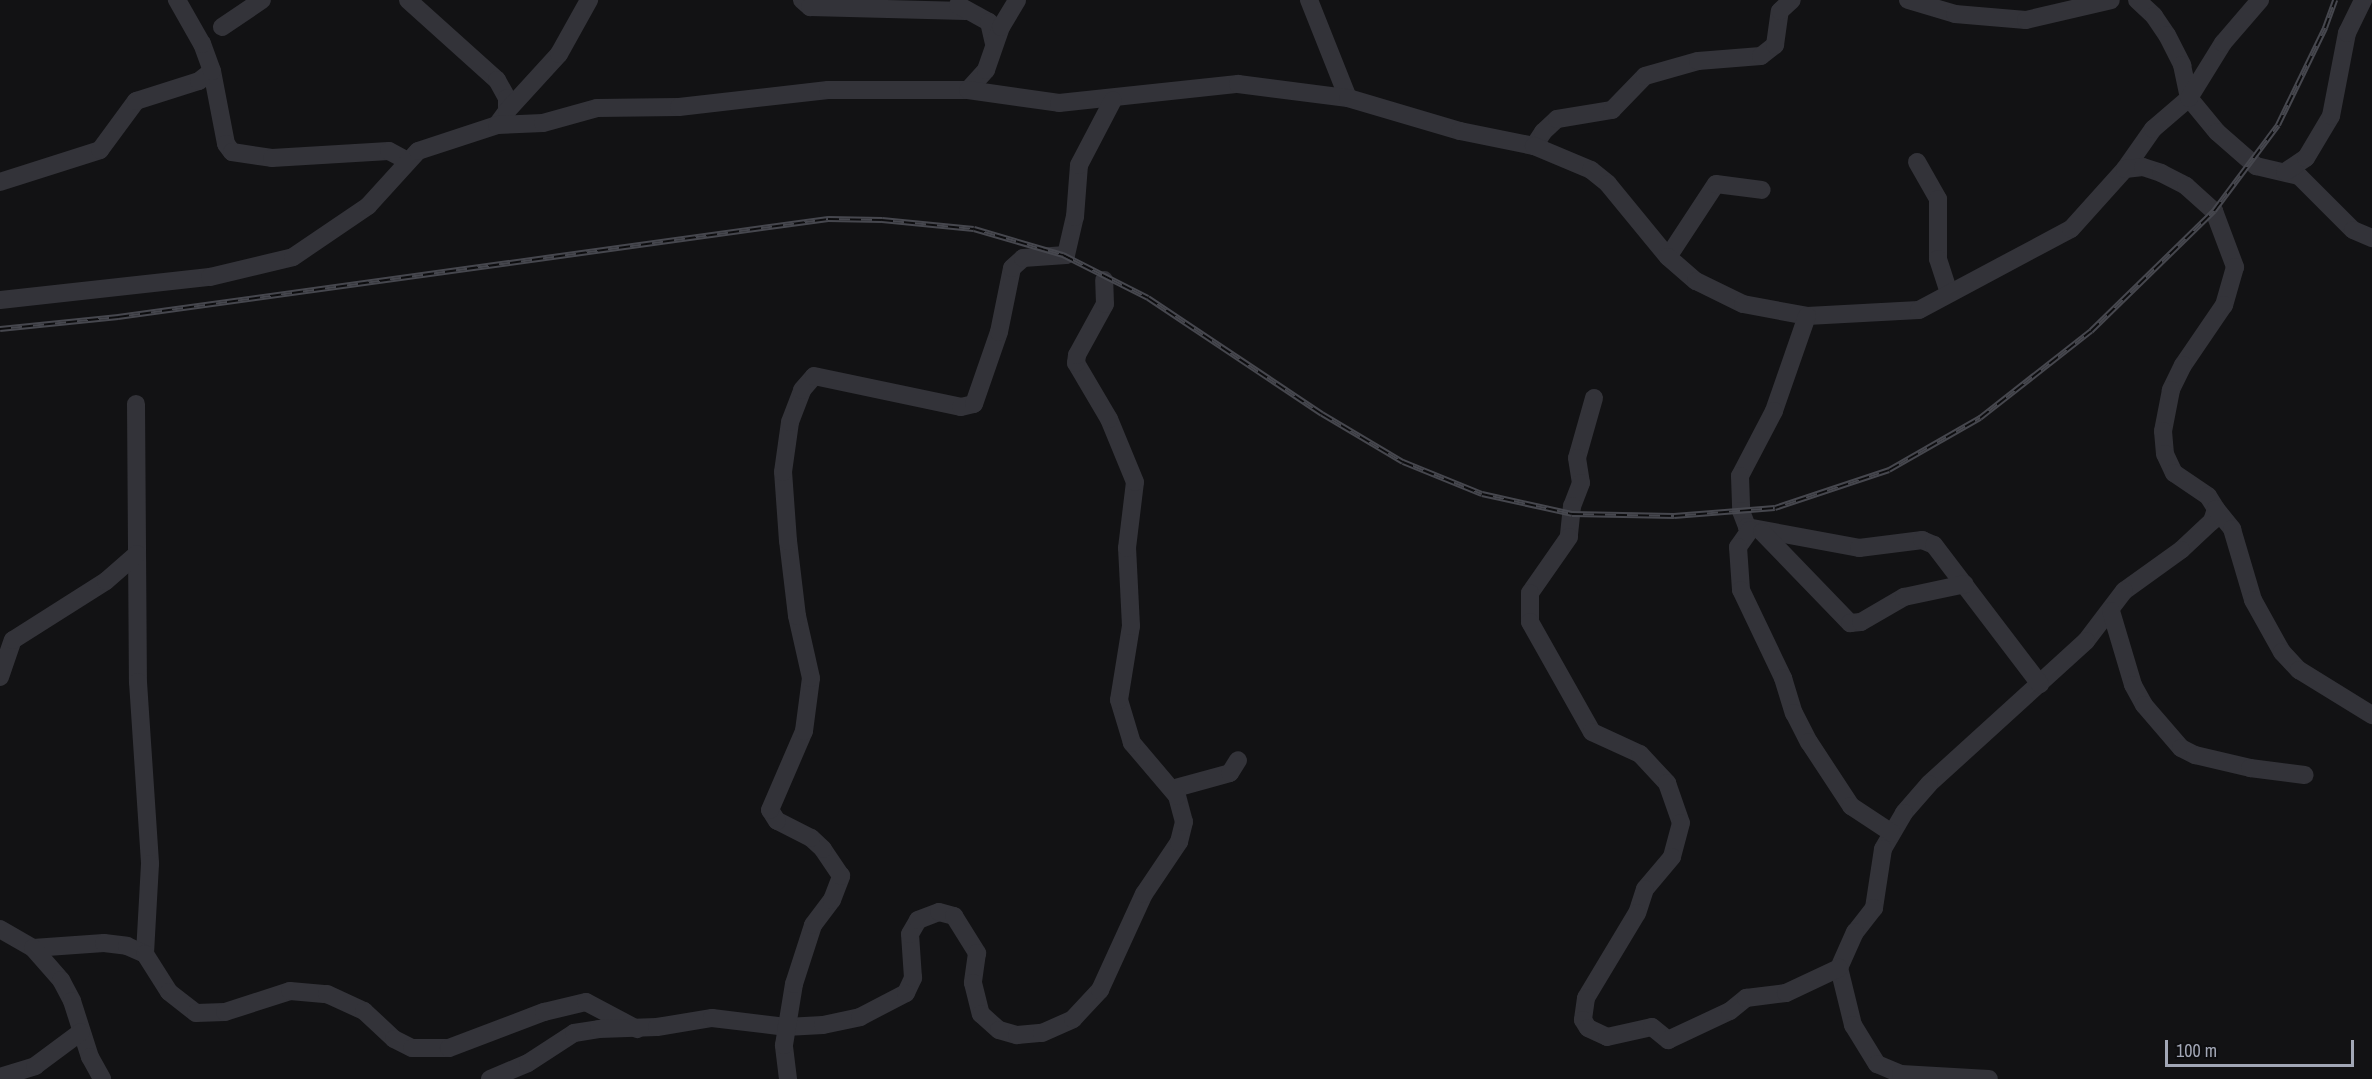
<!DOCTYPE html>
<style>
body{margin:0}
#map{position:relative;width:2372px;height:1079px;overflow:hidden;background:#121214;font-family:"Archivo Narrow",sans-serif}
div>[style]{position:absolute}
.minor>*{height:18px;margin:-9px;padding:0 9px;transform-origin:9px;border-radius:9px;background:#333339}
.rail>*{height:6px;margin-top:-3px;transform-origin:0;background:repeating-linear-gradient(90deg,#0d0d0f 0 11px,#46474e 0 22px);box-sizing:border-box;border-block:2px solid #46474e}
span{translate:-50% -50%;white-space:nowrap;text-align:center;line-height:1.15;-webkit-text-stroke:4.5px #0d0d0f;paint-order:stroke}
.scale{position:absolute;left:2165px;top:1040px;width:189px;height:27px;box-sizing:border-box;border:3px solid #a2a7b6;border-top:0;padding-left:8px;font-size:18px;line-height:21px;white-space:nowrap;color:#a2a7b6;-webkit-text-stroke:4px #0d0d0f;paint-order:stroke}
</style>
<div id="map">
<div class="minor">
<i style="left:408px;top:0;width:120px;rotate:42deg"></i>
<i style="left:497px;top:80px;width:21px;rotate:61deg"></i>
<i style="left:507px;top:98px;width:13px;rotate:90deg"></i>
<i style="left:507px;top:111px;width:17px;rotate:126deg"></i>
<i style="left:802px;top:0;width:11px;rotate:41deg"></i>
<i style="left:810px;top:7px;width:156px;rotate:1.5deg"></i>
<i style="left:1309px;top:0;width:105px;rotate:68.3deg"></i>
<i style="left:1908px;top:0;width:49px;rotate:16.6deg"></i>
<i style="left:1955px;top:14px;width:71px;rotate:4.8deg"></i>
<i style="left:2026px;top:20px;width:87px;rotate:-13.2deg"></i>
<i style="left:2137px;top:0;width:23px;rotate:43deg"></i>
<i style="left:2154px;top:16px;width:23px;rotate:56deg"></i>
<i style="left:2167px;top:35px;width:34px;rotate:63deg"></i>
<i style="left:2182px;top:65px;width:34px;rotate:78deg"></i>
<i style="left:2189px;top:98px;width:44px;rotate:50.5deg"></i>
<i style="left:2217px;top:132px;width:52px;rotate:41.1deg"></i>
<i style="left:2256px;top:166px;width:44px;rotate:13.1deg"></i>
<i style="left:2299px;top:176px;width:76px;rotate:45deg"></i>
<i style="left:2353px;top:230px;width:21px;rotate:23deg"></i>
<i style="left:958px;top:5px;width:35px;rotate:29deg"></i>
<i style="left:989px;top:22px;width:22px;rotate:77deg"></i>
<i style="left:222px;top:27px;width:48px;rotate:-34deg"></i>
<i style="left:212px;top:71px;width:74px;rotate:79.1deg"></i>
<i style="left:226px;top:144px;width:10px;rotate:53deg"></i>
<i style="left:232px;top:152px;width:40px;rotate:8.5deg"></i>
<i style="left:272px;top:158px;width:117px;rotate:-3.4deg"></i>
<i style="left:389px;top:151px;width:21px;rotate:28deg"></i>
<i style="left:968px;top:90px;width:27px;rotate:-48deg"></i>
<i style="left:986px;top:70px;width:46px;rotate:-70.8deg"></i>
<i style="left:1001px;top:27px;width:31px;rotate:-59deg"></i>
<i style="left:507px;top:111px;width:77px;rotate:-47.6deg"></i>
<i style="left:559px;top:54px;width:62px;rotate:-60.9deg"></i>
<i style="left:1534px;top:146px;width:17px;rotate:-57deg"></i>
<i style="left:1543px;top:132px;width:19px;rotate:-43deg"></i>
<i style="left:1557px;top:119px;width:56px;rotate:-9.3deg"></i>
<i style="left:1612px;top:110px;width:47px;rotate:-45.9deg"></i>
<i style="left:1645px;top:76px;width:55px;rotate:-15.8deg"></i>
<i style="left:1698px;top:61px;width:63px;rotate:-4.5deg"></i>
<i style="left:1761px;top:56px;width:18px;rotate:-38deg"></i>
<i style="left:1775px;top:45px;width:34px;rotate:-82deg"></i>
<i style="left:1780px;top:11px;width:16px;rotate:-43deg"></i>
<i style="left:1917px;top:162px;width:43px;rotate:60.4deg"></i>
<i style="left:1938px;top:199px;width:60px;rotate:90deg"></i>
<i style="left:1938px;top:259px;width:36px;rotate:72deg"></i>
<i style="left:2125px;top:169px;width:49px;rotate:-55deg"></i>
<i style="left:2153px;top:129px;width:48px;rotate:-40.7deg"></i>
<i style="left:2189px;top:98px;width:65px;rotate:-58.3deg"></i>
<i style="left:2223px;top:43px;width:57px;rotate:-49.3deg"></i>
<i style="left:2285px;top:172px;width:25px;rotate:-34deg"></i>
<i style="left:2306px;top:158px;width:49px;rotate:-59.2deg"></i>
<i style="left:2331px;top:116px;width:85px;rotate:-79.1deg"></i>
<i style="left:2347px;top:33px;width:37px;rotate:-64deg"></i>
<i style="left:0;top:182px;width:105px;rotate:-17.7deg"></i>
<i style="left:100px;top:150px;width:61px;rotate:-53.7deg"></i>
<i style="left:136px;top:101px;width:66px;rotate:-17.6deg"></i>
<i style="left:199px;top:81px;width:16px;rotate:-38deg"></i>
<i style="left:212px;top:71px;width:29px;rotate:-110deg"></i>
<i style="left:202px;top:44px;width:51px;rotate:-119.6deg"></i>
<i style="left:1668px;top:257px;width:87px;rotate:-56.7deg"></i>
<i style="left:1716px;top:184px;width:46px;rotate:7.4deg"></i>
<i style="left:0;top:300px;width:211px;rotate:-6.3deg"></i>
<i style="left:210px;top:277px;width:85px;rotate:-13.5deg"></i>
<i style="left:293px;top:257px;width:91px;rotate:-34.2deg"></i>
<i style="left:368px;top:206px;width:74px;rotate:-47.7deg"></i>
<i style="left:418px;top:151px;width:83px;rotate:-18.2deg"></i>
<i style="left:497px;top:125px;width:46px;rotate:-2.5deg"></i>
<i style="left:543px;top:123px;width:56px;rotate:-15.5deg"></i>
<i style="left:597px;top:108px;width:82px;rotate:-0.7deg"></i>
<i style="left:679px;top:107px;width:150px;rotate:-6.5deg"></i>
<i style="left:828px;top:90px;width:140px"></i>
<i style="left:968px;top:90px;width:92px;rotate:8.1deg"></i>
<i style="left:1059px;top:103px;width:180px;rotate:-6.1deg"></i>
<i style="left:1238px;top:84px;width:111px;rotate:7.3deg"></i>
<i style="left:1348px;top:98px;width:117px;rotate:16.4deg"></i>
<i style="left:1460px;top:131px;width:76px;rotate:11.5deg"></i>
<i style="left:1534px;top:146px;width:62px;rotate:22.8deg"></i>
<i style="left:1591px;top:170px;width:22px;rotate:39deg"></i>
<i style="left:1608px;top:184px;width:94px;rotate:50.6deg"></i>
<i style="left:1668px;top:257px;width:37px;rotate:41deg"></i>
<i style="left:1696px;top:281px;width:52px;rotate:26.1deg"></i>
<i style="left:1743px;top:304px;width:65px;rotate:10.6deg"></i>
<i style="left:1807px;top:316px;width:112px;rotate:-3.1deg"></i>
<i style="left:1919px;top:310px;width:172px;rotate:-28.1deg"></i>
<i style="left:2071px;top:229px;width:81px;rotate:-48deg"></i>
<i style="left:2125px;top:169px;width:18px;rotate:-6deg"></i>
<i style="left:2143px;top:167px;width:19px;rotate:18deg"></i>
<i style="left:2161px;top:173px;width:28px;rotate:27deg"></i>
<i style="left:2186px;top:186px;width:38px;rotate:42deg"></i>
<i style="left:2214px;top:211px;width:60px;rotate:69.4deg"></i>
<i style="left:2235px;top:267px;width:40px;rotate:106deg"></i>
<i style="left:2224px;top:305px;width:73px;rotate:124.3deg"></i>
<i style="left:2183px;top:365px;width:28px;rotate:116deg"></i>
<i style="left:2171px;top:390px;width:42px;rotate:101deg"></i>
<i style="left:2163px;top:431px;width:23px;rotate:85deg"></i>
<i style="left:2165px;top:454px;width:21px;rotate:65deg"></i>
<i style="left:2174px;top:473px;width:41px;rotate:34.1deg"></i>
<i style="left:2208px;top:496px;width:15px;rotate:58deg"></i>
<i style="left:2216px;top:509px;width:13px;rotate:108deg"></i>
<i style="left:2212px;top:521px;width:42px;rotate:136.9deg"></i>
<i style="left:2181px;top:550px;width:70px;rotate:144.3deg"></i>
<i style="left:2124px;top:591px;width:63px;rotate:127.2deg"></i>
<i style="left:2086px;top:641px;width:212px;rotate:137.7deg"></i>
<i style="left:1929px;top:784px;width:38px;rotate:131deg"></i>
<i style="left:1904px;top:813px;width:42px;rotate:120.3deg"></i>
<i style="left:1883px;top:849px;width:60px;rotate:98.7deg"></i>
<i style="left:1874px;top:908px;width:31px;rotate:128deg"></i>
<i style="left:1855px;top:932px;width:39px;rotate:114deg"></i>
<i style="left:1839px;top:968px;width:59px;rotate:76.2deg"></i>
<i style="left:1853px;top:1025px;width:46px;rotate:58.4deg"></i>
<i style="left:1877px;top:1064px;width:26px;rotate:23deg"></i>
<i style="left:1901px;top:1074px;width:88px;rotate:3.3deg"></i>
<i style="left:1807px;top:316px;width:101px;rotate:109.2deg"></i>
<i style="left:1774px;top:411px;width:73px;rotate:117.6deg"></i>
<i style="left:1740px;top:476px;width:35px;rotate:88deg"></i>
<i style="left:1741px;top:511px;width:17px;rotate:69deg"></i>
<i style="left:1747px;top:527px;width:114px;rotate:10.6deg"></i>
<i style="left:1859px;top:548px;width:64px;rotate:-7.2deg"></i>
<i style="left:1922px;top:540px;width:13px;rotate:23deg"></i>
<i style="left:1934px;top:545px;width:175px;rotate:52.7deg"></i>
<i style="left:1594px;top:398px;width:62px;rotate:105.8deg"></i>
<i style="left:1577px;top:458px;width:25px;rotate:81deg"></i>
<i style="left:1581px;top:483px;width:25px;rotate:111deg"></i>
<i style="left:1572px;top:506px;width:31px;rotate:96deg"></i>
<i style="left:1569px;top:537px;width:68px;rotate:124.9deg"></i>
<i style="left:1530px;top:593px;width:29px;rotate:90deg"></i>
<i style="left:1530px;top:622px;width:126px;rotate:60.6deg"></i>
<i style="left:1592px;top:732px;width:53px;rotate:24.6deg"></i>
<i style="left:1640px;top:754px;width:40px;rotate:47deg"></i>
<i style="left:1667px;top:783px;width:42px;rotate:70.7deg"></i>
<i style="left:1681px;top:823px;width:35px;rotate:105deg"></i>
<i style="left:1672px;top:857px;width:42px;rotate:130.2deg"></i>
<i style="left:1645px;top:889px;width:25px;rotate:108deg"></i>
<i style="left:1637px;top:913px;width:99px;rotate:121deg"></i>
<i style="left:1586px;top:998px;width:22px;rotate:98deg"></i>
<i style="left:1583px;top:1020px;width:9px;rotate:58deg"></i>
<i style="left:1588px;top:1028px;width:21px;rotate:25deg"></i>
<i style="left:1607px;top:1037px;width:46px;rotate:-12.5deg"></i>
<i style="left:1652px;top:1027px;width:21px;rotate:39deg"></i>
<i style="left:1668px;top:1040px;width:68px;rotate:-25.1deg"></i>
<i style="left:1730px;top:1011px;width:21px;rotate:-39deg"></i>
<i style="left:1746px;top:998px;width:40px;rotate:-7.1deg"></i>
<i style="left:1786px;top:993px;width:59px;rotate:-25.3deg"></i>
<i style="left:136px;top:404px;width:278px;rotate:89.6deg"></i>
<i style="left:138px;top:682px;width:182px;rotate:86.2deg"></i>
<i style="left:150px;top:864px;width:90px;rotate:93.2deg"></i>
<i style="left:2216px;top:509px;width:26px;rotate:51deg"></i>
<i style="left:2232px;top:529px;width:74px;rotate:73.5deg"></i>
<i style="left:2253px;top:600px;width:60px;rotate:60.9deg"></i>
<i style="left:2282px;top:652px;width:25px;rotate:47deg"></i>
<i style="left:2299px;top:670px;width:86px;rotate:31.7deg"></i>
<i style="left:1750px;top:530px;width:21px;rotate:125deg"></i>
<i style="left:1738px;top:547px;width:43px;rotate:86deg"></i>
<i style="left:1741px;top:590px;width:98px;rotate:64.5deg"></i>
<i style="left:1783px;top:678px;width:37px;rotate:73deg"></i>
<i style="left:1794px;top:713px;width:33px;rotate:63deg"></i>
<i style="left:1809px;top:742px;width:77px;rotate:56.7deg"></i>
<i style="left:1851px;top:806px;width:49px;rotate:33.4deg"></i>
<i style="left:1762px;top:532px;width:127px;rotate:46deg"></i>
<i style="left:1850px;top:623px;width:11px;rotate:-5deg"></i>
<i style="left:1861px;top:622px;width:50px;rotate:-30.2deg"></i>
<i style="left:1904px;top:597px;width:62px;rotate:-12deg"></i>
<i style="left:2111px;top:611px;width:77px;rotate:73.4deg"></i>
<i style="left:2133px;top:685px;width:23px;rotate:61deg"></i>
<i style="left:2144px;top:705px;width:57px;rotate:49.3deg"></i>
<i style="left:2181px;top:748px;width:16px;rotate:27deg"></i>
<i style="left:2195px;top:755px;width:57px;rotate:13.3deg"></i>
<i style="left:2250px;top:768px;width:55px;rotate:7.3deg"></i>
<i style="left:0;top:677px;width:39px;rotate:-71deg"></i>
<i style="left:13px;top:640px;width:110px;rotate:-32.4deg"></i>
<i style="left:106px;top:581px;width:41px;rotate:-41.1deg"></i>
<i style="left:1172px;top:789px;width:60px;rotate:-15.4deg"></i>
<i style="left:1230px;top:773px;width:15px;rotate:-58deg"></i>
<i style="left:0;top:929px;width:38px;rotate:30deg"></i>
<i style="left:33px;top:948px;width:71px;rotate:-4deg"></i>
<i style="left:104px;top:943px;width:23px;rotate:7deg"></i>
<i style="left:127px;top:946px;width:20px;rotate:24deg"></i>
<i style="left:145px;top:954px;width:45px;rotate:57.7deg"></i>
<i style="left:169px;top:992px;width:34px;rotate:38deg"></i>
<i style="left:196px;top:1013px;width:29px;rotate:-2deg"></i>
<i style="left:225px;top:1012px;width:68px;rotate:-17.9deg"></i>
<i style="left:290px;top:991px;width:37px;rotate:5deg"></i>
<i style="left:327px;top:994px;width:41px;rotate:24.7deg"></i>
<i style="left:364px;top:1011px;width:41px;rotate:43deg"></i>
<i style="left:394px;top:1039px;width:20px;rotate:27deg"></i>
<i style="left:412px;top:1048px;width:37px"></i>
<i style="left:449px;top:1048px;width:102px;rotate:-20.8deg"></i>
<i style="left:544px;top:1012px;width:43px;rotate:-13.4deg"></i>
<i style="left:586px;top:1002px;width:58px;rotate:27.9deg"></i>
<i style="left:33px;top:948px;width:43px;rotate:48.8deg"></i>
<i style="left:61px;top:980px;width:24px;rotate:62deg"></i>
<i style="left:72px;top:1001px;width:59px;rotate:72.2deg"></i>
<i style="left:90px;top:1057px;width:25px;rotate:61deg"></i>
<i style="left:0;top:1077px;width:37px;rotate:-17deg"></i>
<i style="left:35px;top:1066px;width:57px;rotate:-36.5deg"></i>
<i style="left:490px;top:1079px;width:41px;rotate:-22.8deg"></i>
<i style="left:528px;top:1063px;width:55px;rotate:-33.1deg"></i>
<i style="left:574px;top:1033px;width:25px;rotate:-9deg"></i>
<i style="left:599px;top:1029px;width:58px;rotate:-2deg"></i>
<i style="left:657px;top:1027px;width:56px;rotate:-9.3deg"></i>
<i style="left:712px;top:1018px;width:75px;rotate:6.9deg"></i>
<i style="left:786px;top:1027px;width:37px;rotate:-3deg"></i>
<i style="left:823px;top:1025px;width:38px;rotate:-12deg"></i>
<i style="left:860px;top:1017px;width:52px;rotate:-27.6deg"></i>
<i style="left:906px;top:993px;width:17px;rotate:-65deg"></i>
<i style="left:913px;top:978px;width:44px;rotate:-93.9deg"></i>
<i style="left:910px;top:934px;width:16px;rotate:-60deg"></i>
<i style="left:918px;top:920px;width:22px;rotate:-21deg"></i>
<i style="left:939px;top:912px;width:16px;rotate:15deg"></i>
<i style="left:954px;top:916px;width:44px;rotate:58.1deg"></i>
<i style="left:977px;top:953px;width:30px;rotate:98deg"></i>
<i style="left:973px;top:983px;width:32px;rotate:76deg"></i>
<i style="left:981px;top:1014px;width:24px;rotate:42deg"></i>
<i style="left:999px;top:1030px;width:19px;rotate:16deg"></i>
<i style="left:1017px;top:1035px;width:25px;rotate:-5deg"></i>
<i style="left:1042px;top:1033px;width:34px;rotate:-24deg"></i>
<i style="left:1073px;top:1019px;width:40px;rotate:-47deg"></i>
<i style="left:1100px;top:990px;width:106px;rotate:-65.4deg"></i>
<i style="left:1144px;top:894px;width:63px;rotate:-56.1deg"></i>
<i style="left:1179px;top:842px;width:21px;rotate:-76deg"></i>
<i style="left:1184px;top:822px;width:27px;rotate:-105deg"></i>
<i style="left:1177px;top:796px;width:70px;rotate:-130.3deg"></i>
<i style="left:1132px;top:743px;width:45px;rotate:-106.8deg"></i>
<i style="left:1119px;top:700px;width:75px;rotate:-80.8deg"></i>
<i style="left:1131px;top:626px;width:78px;rotate:-92.9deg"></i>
<i style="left:1127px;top:548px;width:66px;rotate:-83.1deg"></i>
<i style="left:1135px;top:482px;width:68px;rotate:-112.4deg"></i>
<i style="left:1109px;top:419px;width:65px;rotate:-120.5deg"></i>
<i style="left:1076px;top:363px;width:8px;rotate:-83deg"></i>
<i style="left:1077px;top:355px;width:58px;rotate:-61.2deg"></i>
<i style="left:1105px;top:304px;width:24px;rotate:-92deg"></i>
<i style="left:788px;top:1079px;width:34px;rotate:-97deg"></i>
<i style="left:784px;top:1045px;width:62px;rotate:-80.7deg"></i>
<i style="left:794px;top:984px;width:62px;rotate:-72.1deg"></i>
<i style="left:813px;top:925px;width:31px;rotate:-53deg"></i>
<i style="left:832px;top:900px;width:26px;rotate:-69deg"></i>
<i style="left:841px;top:876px;width:32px;rotate:-124deg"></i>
<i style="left:823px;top:849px;width:16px;rotate:-137deg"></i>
<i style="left:811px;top:838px;width:38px;rotate:-153deg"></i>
<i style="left:777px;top:821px;width:13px;rotate:-122deg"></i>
<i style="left:770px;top:810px;width:86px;rotate:-66.7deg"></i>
<i style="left:804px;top:731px;width:53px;rotate:-82.5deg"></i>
<i style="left:811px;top:678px;width:64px;rotate:-102.7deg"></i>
<i style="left:797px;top:616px;width:76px;rotate:-96.8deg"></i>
<i style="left:788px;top:541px;width:69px;rotate:-94.1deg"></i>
<i style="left:783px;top:472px;width:50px;rotate:-82deg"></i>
<i style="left:790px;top:422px;width:34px;rotate:-69deg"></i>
<i style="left:802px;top:390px;width:18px;rotate:-49deg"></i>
<i style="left:814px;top:376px;width:150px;rotate:11.9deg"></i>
<i style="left:961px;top:407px;width:13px;rotate:-13deg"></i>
<i style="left:974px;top:404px;width:76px;rotate:-70.9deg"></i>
<i style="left:999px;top:332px;width:65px;rotate:-78.5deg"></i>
<i style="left:1012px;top:268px;width:15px;rotate:-42deg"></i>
<i style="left:1023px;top:258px;width:43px;rotate:-4deg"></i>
<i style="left:1066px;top:255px;width:39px;rotate:-77deg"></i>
<i style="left:1075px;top:217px;width:52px;rotate:-85.6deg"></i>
<i style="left:1079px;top:165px;width:73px;rotate:-62.4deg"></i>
</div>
<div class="rail">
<i style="left:0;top:329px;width:119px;rotate:-5.8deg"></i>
<i style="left:118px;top:317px;width:717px;rotate:-7.86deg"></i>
<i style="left:828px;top:219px;width:54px;rotate:1.1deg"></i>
<i style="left:882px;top:220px;width:92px;rotate:5.6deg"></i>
<i style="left:974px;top:229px;width:93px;rotate:16.3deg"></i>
<i style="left:1063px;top:255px;width:95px;rotate:26.8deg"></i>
<i style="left:1148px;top:298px;width:209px;rotate:33.7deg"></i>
<i style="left:1322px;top:414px;width:94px;rotate:30.7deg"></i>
<i style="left:1403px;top:462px;width:85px;rotate:22.1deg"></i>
<i style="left:1482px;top:494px;width:92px;rotate:12.5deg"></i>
<i style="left:1572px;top:514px;width:102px;rotate:1.1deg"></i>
<i style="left:1674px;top:516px;width:101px;rotate:-4.5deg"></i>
<i style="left:1775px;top:508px;width:120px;rotate:-18.4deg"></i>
<i style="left:1889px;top:470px;width:105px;rotate:-29.7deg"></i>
<i style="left:1980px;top:418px;width:141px;rotate:-38.1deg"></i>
<i style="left:2091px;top:331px;width:172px;rotate:-44.3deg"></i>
<i style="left:2214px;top:211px;width:107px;rotate:-53.3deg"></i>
<i style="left:2278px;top:125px;width:108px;rotate:-64.1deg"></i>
<i style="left:2325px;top:28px;width:30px;rotate:-70deg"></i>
</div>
<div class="scale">100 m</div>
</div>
